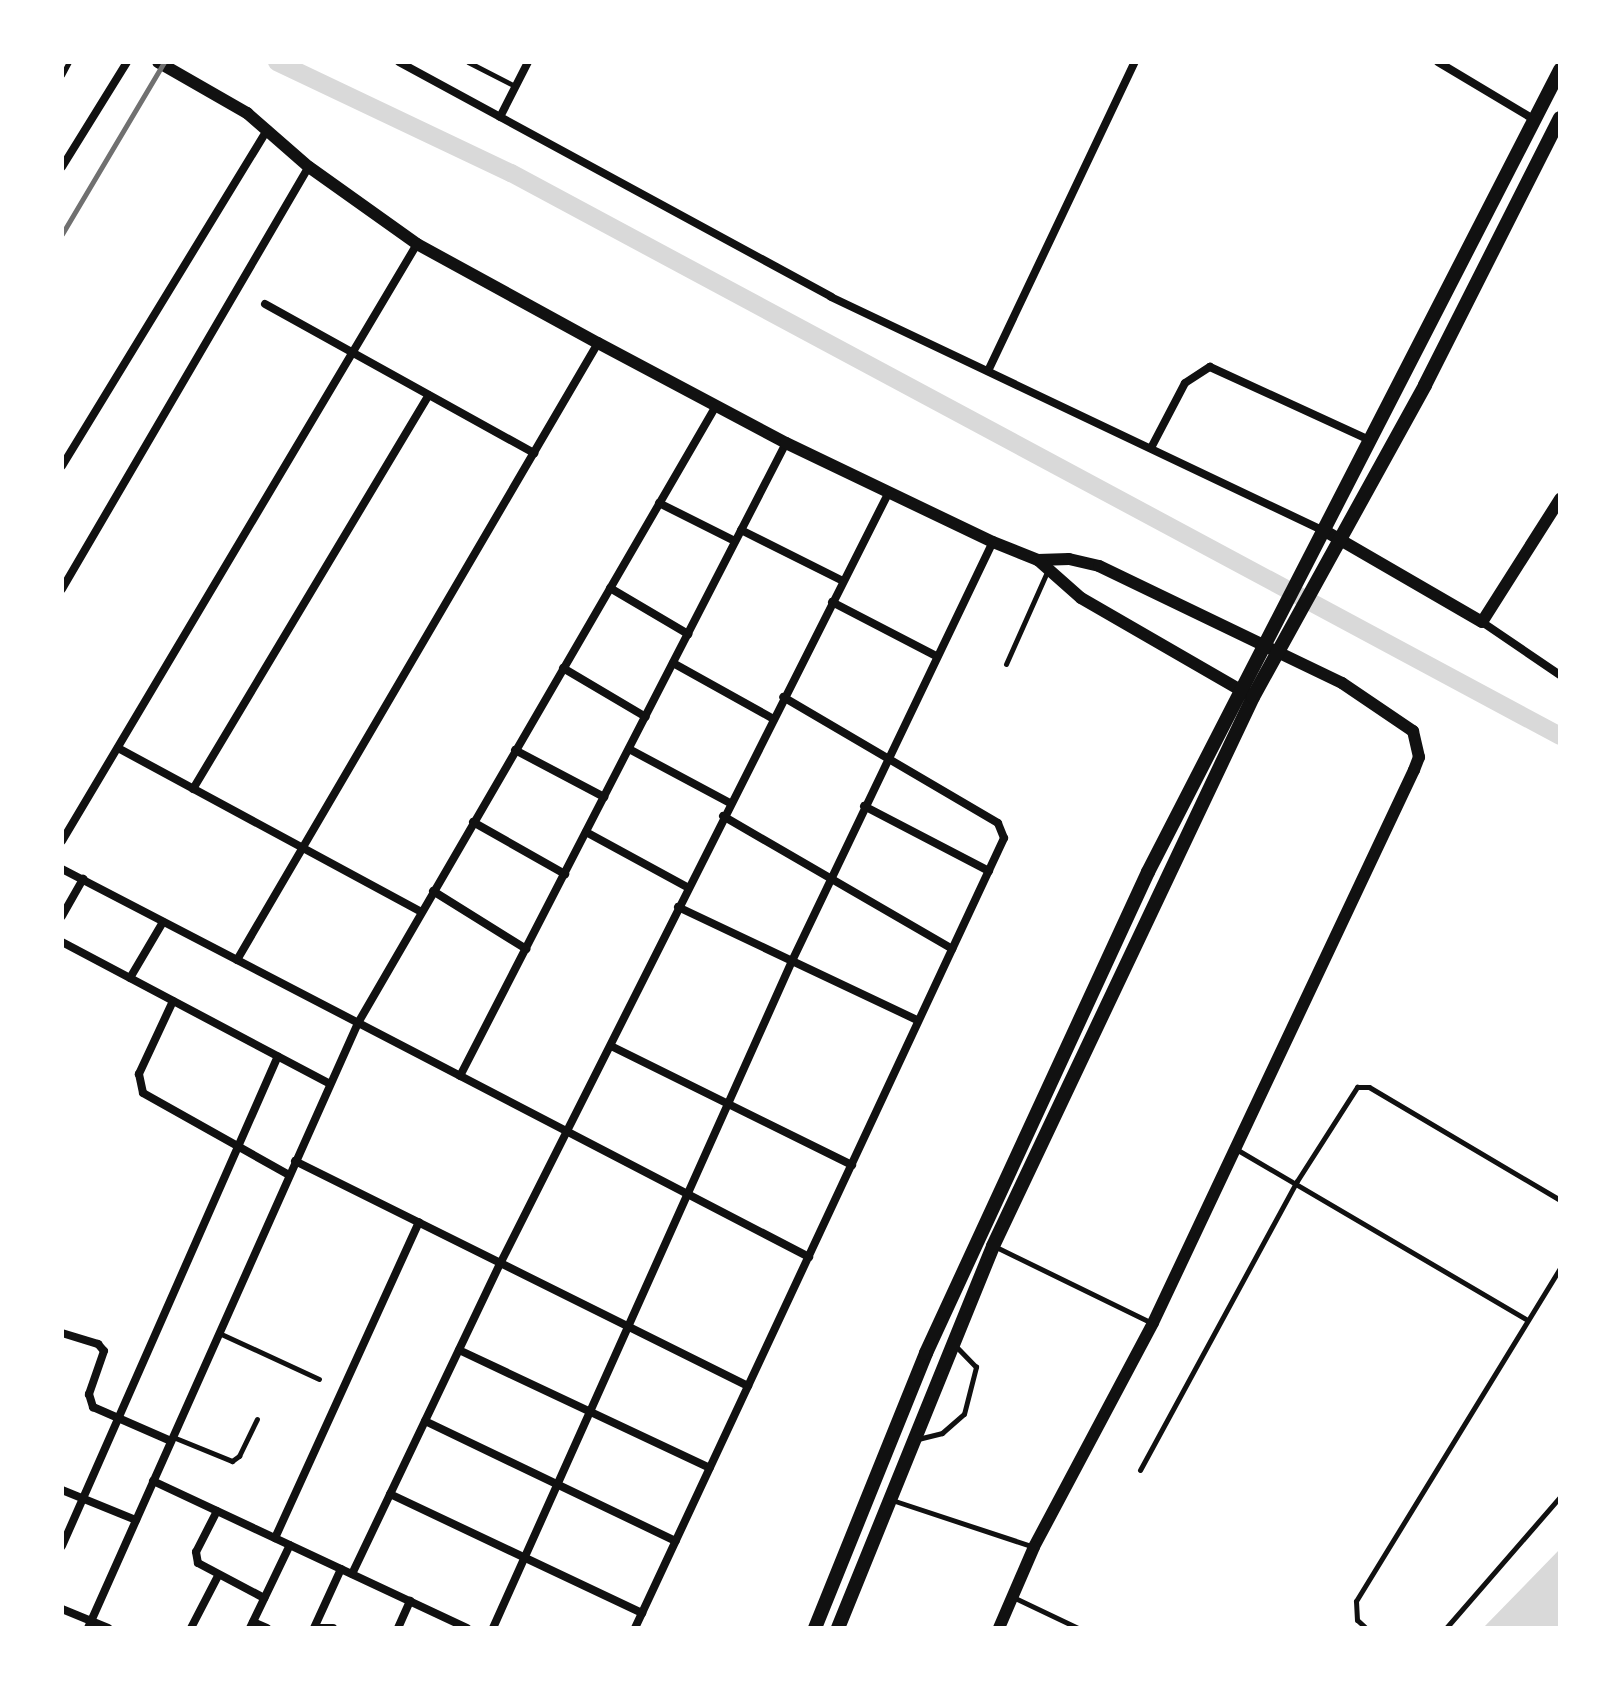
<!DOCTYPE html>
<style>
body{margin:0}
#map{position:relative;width:1622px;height:1690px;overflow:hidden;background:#fff;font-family:"Asap Condensed",sans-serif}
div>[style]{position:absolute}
.water>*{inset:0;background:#d9d9d9}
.canal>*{height:18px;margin:-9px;padding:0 9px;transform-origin:9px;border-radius:9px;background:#d9d9d9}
.service>*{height:5px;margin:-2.5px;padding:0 2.5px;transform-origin:2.5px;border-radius:2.5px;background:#111}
.minor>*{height:8px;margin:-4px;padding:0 4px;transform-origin:4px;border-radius:4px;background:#111}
.tertiary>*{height:12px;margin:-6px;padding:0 6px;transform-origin:6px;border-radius:6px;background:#111}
.secondary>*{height:14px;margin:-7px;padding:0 7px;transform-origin:7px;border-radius:7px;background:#111}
.rail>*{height:5px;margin:-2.5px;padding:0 2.5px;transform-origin:2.5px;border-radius:2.5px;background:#707070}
span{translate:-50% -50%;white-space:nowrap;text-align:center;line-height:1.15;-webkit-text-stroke:8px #fff;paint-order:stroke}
.frame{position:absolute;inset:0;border:64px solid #fff;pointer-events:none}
</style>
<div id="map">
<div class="water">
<i style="clip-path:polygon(1560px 1549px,1560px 1628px,1483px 1628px)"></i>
</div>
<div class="canal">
<i style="left:277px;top:62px;width:259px;rotate:25.4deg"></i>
<i style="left:511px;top:173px;width:1191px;rotate:28.22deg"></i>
</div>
<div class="service">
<i style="left:468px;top:62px;width:53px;rotate:27.1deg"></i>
<i style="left:62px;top:75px;width:15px;rotate:-62deg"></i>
<i style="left:1006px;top:664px;width:101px;rotate:-66deg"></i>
<i style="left:1236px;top:1149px;width:338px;rotate:30.4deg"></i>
<i style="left:994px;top:1246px;width:174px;rotate:26deg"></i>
<i style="left:219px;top:1333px;width:110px;rotate:24.7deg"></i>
<i style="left:173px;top:1437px;width:64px;rotate:22.1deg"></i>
<i style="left:232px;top:1461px;width:9px;rotate:-36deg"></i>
<i style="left:239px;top:1456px;width:41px;rotate:-64.1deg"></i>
<i style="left:918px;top:1439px;width:25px;rotate:-14deg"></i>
<i style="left:942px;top:1433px;width:29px;rotate:-41deg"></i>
<i style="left:964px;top:1414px;width:49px;rotate:-75.7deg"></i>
<i style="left:976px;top:1367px;width:29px;rotate:-134deg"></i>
<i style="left:1140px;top:1470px;width:329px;rotate:-61.5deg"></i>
<i style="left:1297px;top:1181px;width:112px;rotate:-57.4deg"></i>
<i style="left:1357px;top:1087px;width:12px"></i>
<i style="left:1369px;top:1087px;width:222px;rotate:30.6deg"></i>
<i style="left:892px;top:1500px;width:150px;rotate:18.3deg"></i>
<i style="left:1013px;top:1597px;width:72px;rotate:25.5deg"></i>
<i style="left:1366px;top:1628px;width:12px;rotate:-138deg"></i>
<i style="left:1357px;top:1620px;width:19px;rotate:-93deg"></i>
<i style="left:1356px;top:1601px;width:391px;rotate:-58.5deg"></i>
<i style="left:1446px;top:1628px;width:174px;rotate:-49deg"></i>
</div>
<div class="minor">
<i style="left:399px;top:62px;width:492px;rotate:28.5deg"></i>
<i style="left:831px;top:297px;width:546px;rotate:25.39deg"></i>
<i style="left:1438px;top:62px;width:113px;rotate:30.9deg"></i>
<i style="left:500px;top:117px;width:62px;rotate:-63deg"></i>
<i style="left:62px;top:167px;width:123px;rotate:-58.2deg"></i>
<i style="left:265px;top:304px;width:308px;rotate:29deg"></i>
<i style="left:988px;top:371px;width:342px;rotate:-64.6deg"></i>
<i style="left:1151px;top:448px;width:73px;rotate:-62.4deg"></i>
<i style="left:1185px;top:383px;width:30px;rotate:-33deg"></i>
<i style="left:1210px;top:367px;width:178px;rotate:24.6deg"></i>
<i style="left:62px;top:466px;width:395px;rotate:-58.6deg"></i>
<i style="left:659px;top:503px;width:85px;rotate:26.6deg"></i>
<i style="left:741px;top:530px;width:114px;rotate:26.6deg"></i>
<i style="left:610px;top:588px;width:91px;rotate:30.5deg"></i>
<i style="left:62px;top:589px;width:489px;rotate:-59.7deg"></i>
<i style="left:832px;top:602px;width:117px;rotate:27.4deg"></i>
<i style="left:1482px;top:622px;width:94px;rotate:34.2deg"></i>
<i style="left:673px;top:663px;width:113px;rotate:29.1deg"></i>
<i style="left:563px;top:668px;width:96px;rotate:30.6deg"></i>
<i style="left:118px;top:748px;width:345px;rotate:28.4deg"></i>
<i style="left:629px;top:749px;width:115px;rotate:28.1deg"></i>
<i style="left:515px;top:750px;width:101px;rotate:27.8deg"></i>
<i style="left:193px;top:789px;width:459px;rotate:-59.1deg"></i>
<i style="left:864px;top:806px;width:141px;rotate:27.5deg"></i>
<i style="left:723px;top:816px;width:265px;rotate:30.1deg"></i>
<i style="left:473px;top:822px;width:106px;rotate:29.5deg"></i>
<i style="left:586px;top:832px;width:115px;rotate:28.6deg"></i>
<i style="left:62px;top:841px;width:695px;rotate:-59.26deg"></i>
<i style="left:62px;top:869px;width:842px;rotate:27.45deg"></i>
<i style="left:433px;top:891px;width:110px;rotate:31.9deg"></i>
<i style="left:678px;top:907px;width:264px;rotate:25.3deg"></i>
<i style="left:62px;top:916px;width:43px;rotate:-60.4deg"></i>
<i style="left:62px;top:942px;width:303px;rotate:27.9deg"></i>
<i style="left:237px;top:960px;width:715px;rotate:-59.67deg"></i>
<i style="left:130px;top:978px;width:65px;rotate:-59.5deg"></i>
<i style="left:173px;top:1001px;width:81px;rotate:115deg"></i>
<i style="left:139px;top:1074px;width:19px;rotate:78deg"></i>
<i style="left:143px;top:1093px;width:167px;rotate:29.3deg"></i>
<i style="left:611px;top:1046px;width:269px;rotate:26.3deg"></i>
<i style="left:460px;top:1076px;width:712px;rotate:-62.75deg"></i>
<i style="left:295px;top:1161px;width:506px;rotate:26.41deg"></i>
<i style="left:62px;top:1333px;width:38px;rotate:17deg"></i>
<i style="left:98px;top:1344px;width:9px;rotate:49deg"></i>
<i style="left:104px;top:1351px;width:46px;rotate:109.2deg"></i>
<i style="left:89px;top:1394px;width:14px;rotate:73deg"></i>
<i style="left:93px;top:1407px;width:85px;rotate:23.6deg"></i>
<i style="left:459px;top:1350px;width:277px;rotate:25.2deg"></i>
<i style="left:425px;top:1421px;width:278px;rotate:25.6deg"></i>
<i style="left:153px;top:1481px;width:347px;rotate:25.1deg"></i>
<i style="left:62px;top:1490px;width:80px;rotate:22.1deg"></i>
<i style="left:390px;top:1494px;width:279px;rotate:25.3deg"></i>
<i style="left:217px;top:1511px;width:46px;rotate:117.1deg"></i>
<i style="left:196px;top:1552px;width:11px;rotate:80deg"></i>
<i style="left:198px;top:1563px;width:75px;rotate:27.9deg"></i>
<i style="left:275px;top:1538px;width:347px;rotate:-65.5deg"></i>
<i style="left:62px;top:1546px;width:535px;rotate:-66.21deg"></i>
<i style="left:352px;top:1574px;width:346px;rotate:-64.5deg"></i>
<i style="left:501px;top:1262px;width:862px;rotate:-63.26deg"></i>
<i style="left:62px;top:1609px;width:50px;rotate:22.4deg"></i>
<i style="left:253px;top:1622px;width:15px;rotate:23deg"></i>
<i style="left:88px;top:1628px;width:663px;rotate:-65.95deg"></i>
<i style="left:358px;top:1023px;width:713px;rotate:-59.88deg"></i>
<i style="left:191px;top:1628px;width:59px;rotate:-62.6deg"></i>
<i style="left:250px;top:1628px;width:92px;rotate:-64.3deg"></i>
<i style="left:314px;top:1628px;width:65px;rotate:-65.4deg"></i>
<i style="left:315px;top:1628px;width:18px"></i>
<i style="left:398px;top:1628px;width:30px;rotate:-66deg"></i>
<i style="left:493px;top:1628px;width:731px;rotate:-65.85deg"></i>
<i style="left:792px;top:961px;width:465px;rotate:-64.4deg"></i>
<i style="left:635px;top:1628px;width:872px;rotate:-64.96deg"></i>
<i style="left:1004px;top:838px;width:16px;rotate:-112deg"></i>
<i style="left:998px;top:823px;width:249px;rotate:-149.6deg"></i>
</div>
<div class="tertiary">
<i style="left:158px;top:62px;width:103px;rotate:29.8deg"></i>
<i style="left:247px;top:113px;width:82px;rotate:41.1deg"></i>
<i style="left:309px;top:167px;width:133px;rotate:35.5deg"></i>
<i style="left:417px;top:244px;width:206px;rotate:28.7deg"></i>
<i style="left:598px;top:343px;width:213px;rotate:28deg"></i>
<i style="left:786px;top:443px;width:229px;rotate:25.6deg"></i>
<i style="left:993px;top:542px;width:48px;rotate:21.8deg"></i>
<i style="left:1038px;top:560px;width:31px;rotate:-2deg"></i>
<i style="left:1069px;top:559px;width:31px;rotate:13deg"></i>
<i style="left:1099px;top:566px;width:270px;rotate:25.7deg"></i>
<i style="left:1342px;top:683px;width:86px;rotate:34.1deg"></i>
<i style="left:1413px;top:731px;width:27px;rotate:77deg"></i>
<i style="left:1419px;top:757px;width:14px;rotate:111deg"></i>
<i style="left:1414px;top:770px;width:611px;rotate:115.27deg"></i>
<i style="left:1153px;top:1323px;width:254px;rotate:118deg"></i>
<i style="left:1034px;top:1547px;width:88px;rotate:113.4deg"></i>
<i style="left:1325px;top:531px;width:181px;rotate:30.1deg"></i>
<i style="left:1482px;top:622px;width:146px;rotate:-57.6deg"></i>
<i style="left:1038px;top:560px;width:57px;rotate:41.5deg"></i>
<i style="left:1081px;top:598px;width:192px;rotate:30deg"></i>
</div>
<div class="secondary">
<i style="left:815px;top:1628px;width:297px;rotate:-68deg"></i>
<i style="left:926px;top:1353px;width:530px;rotate:-65.22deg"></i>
<i style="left:1148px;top:872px;width:902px;rotate:-62.81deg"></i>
<i style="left:838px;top:1628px;width:412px;rotate:-67.9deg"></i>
<i style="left:993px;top:1246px;width:607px;rotate:-64.66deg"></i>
<i style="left:1253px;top:697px;width:356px;rotate:-61.1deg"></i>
<i style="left:1425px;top:385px;width:299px;rotate:-63.2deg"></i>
</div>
<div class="rail">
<i style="left:62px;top:234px;width:200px;rotate:-59.3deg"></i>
</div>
<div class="frame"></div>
</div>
